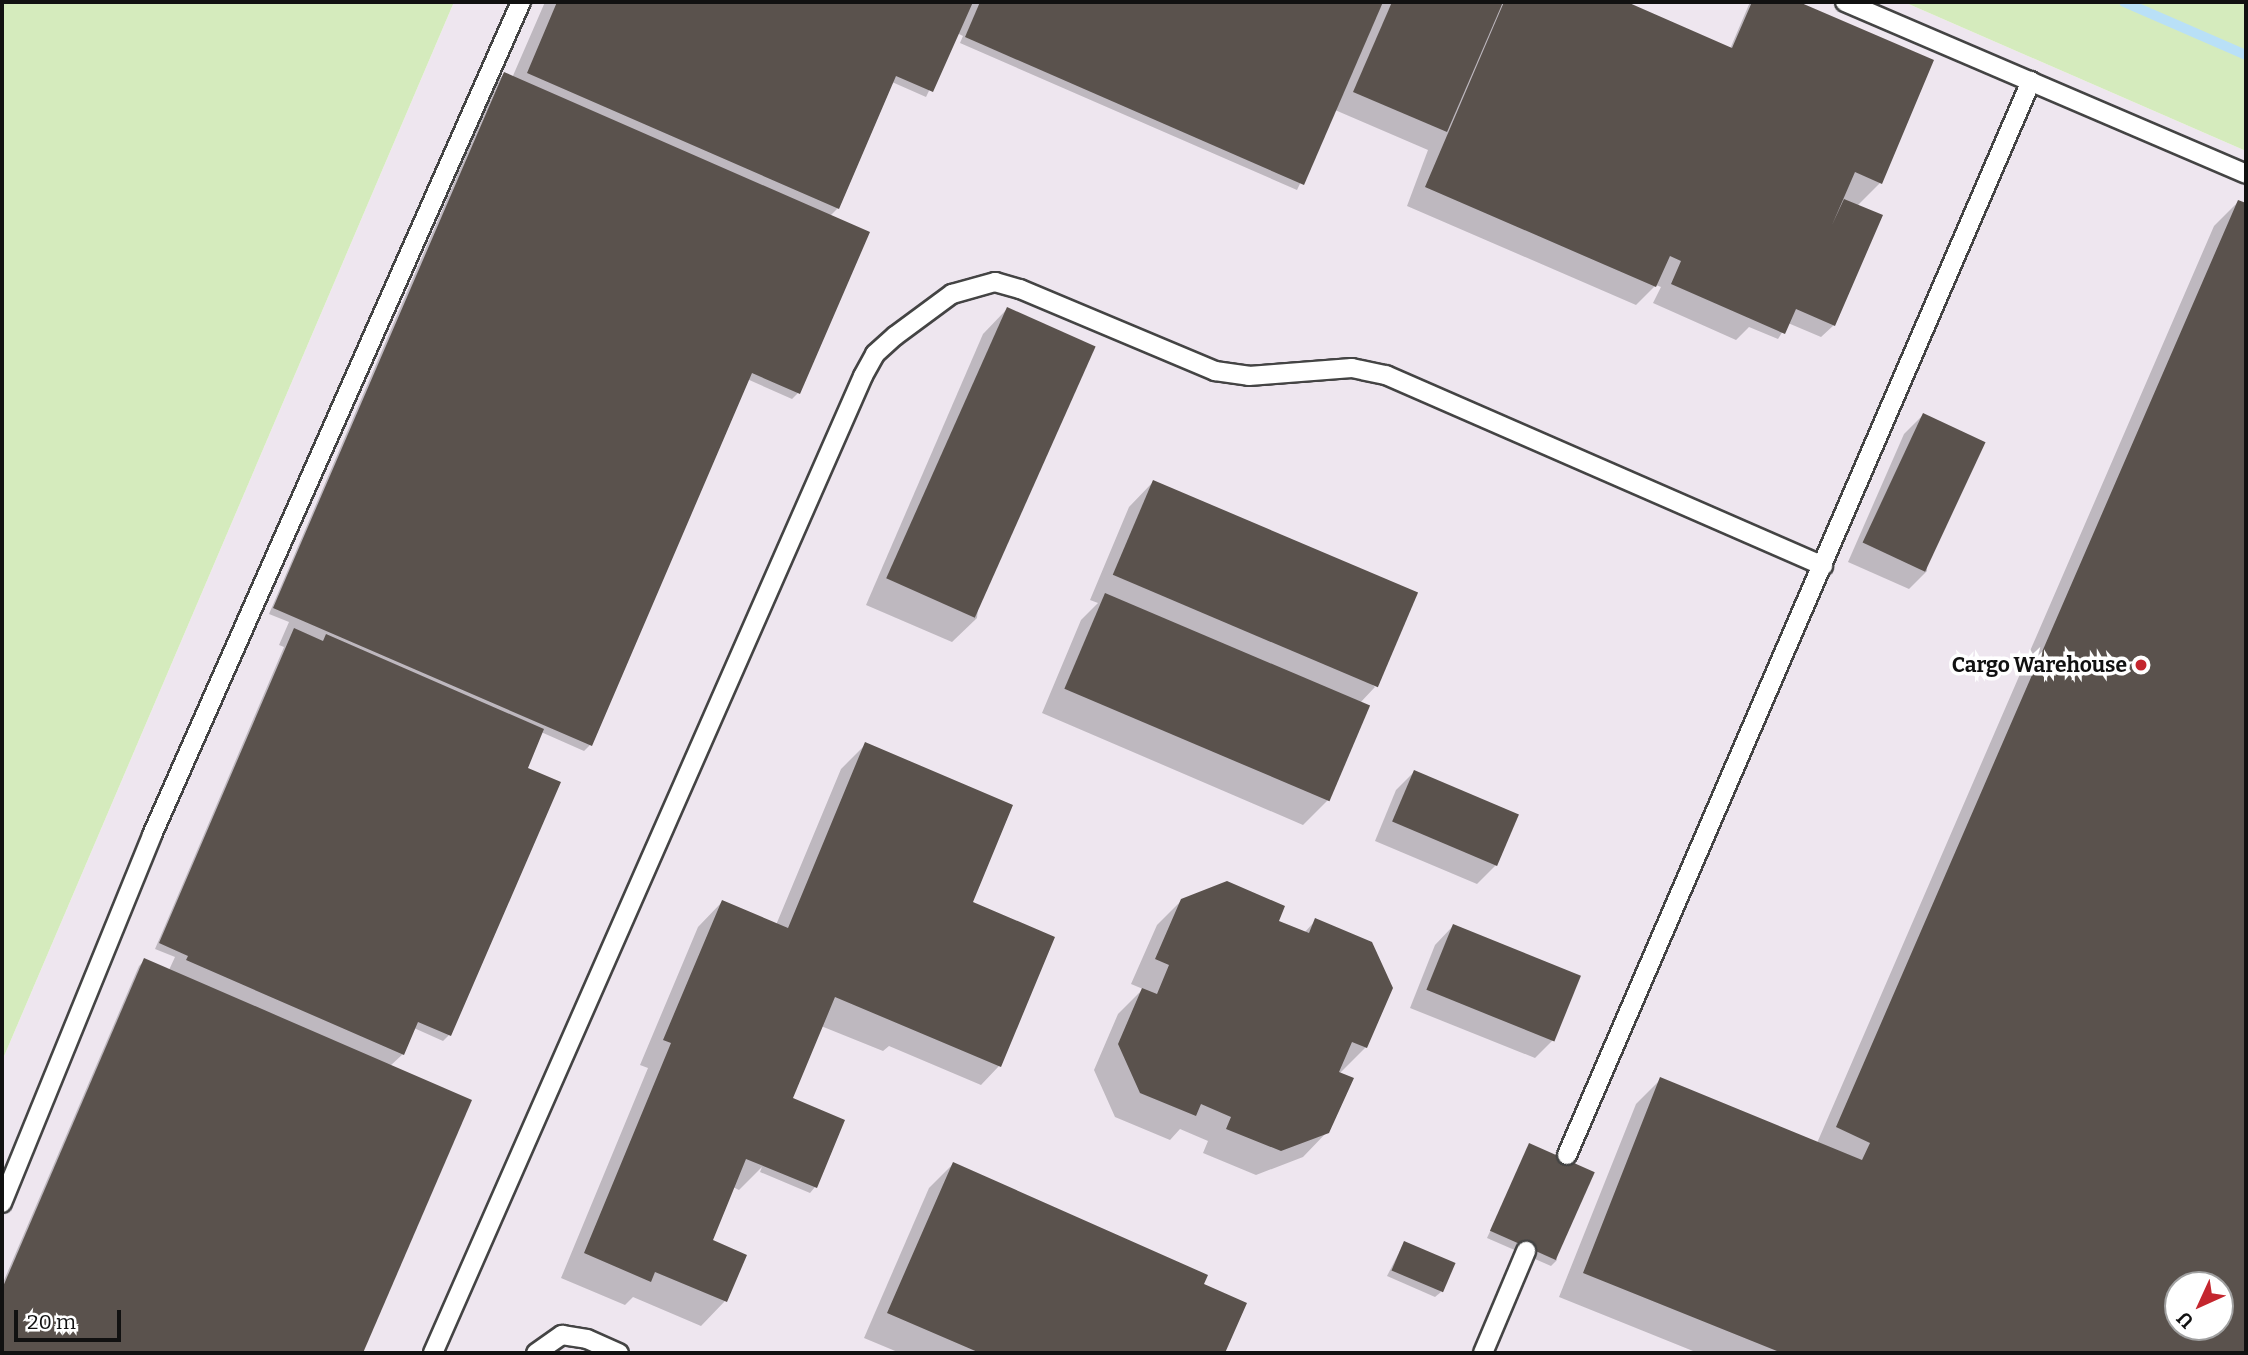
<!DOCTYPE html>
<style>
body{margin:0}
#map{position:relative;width:2248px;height:1355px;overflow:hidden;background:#fffdf5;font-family:Bitter,serif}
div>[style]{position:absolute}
.industrial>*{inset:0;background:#eee6ef}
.green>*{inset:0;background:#d5ebbd}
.shadow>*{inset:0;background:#0003}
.stream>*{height:10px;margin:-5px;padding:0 5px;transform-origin:5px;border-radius:5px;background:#b9e0f7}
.building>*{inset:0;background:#5a524d;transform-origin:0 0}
.roads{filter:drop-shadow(2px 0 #444) drop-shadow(-2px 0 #444) drop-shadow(0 2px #444) drop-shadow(0 -2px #444)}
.service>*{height:18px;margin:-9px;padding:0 9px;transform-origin:9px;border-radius:9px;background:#fff}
.dots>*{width:19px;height:19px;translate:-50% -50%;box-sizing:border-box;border:4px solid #fff;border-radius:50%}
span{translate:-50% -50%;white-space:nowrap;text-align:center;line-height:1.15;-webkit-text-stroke:7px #fff;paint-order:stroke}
.poi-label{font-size:21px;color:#111;font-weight:700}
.right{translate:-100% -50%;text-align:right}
.frame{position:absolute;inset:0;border:4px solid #111;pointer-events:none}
.north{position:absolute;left:2164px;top:1271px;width:70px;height:70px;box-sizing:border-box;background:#fff;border:2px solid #a0a0a0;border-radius:50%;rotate:225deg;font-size:19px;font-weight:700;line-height:28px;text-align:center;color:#111}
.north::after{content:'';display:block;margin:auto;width:24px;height:32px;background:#c4262e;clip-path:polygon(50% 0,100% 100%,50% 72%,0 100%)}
.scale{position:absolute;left:14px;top:1310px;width:107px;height:32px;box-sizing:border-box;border:4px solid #111;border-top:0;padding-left:9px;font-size:21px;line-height:24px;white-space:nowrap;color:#111;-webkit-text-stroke:5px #fff;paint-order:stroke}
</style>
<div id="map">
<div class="industrial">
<i style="clip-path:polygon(evenodd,454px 2px,1904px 2px,2246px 151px,2246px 1353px,2px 1353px,2px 1061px,454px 2px,2178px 1285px,2220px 1285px,2220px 1327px,2178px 1327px,2178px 1285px)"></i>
</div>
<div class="green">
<i style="clip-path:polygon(2px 2px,454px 2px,2px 1061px)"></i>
<i style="clip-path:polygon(1904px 2px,2246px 2px,2246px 151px)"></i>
</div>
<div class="shadow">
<i style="clip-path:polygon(545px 2px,1622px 2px,1730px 49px,1750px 2px,1795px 2px,1932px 61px,1880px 183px,1857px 206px,1834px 325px,1821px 337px,1788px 323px,1778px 339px,1749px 327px,1736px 340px,1653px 303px,1661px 287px,1656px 285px,1636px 305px,1407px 206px,1428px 150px,1335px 110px,1297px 190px,960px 43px,963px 36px,957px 33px,926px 97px,892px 82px,838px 208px,830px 216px,868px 233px,798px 393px,792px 399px,747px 379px,590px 745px,584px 751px,541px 732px,522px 776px,449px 1035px,443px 1041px,414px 1028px,403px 1054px,390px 1066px,470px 1101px,361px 1353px,2px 1353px,2px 1285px,139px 966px,145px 960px,169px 970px,175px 957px,155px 949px,284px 647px,279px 645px,289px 622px,269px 614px,498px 80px,504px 74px,512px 78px)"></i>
<i style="clip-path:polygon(evenodd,2238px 202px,2246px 205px,2246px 1353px,1698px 1353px,1559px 1297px,1636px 1104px,1661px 1079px,1817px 1143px,2214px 226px,2238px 202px,2178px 1285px,2220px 1285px,2220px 1327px,2178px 1327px,2178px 1285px)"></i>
<i style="clip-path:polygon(1007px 309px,977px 618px,952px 642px,866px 605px,983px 334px)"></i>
<i style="clip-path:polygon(1923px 415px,1927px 571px,1909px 589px,1848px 562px,1904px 434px)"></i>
<i style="clip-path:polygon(1153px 482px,1375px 687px,1359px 704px,1328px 800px,1303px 825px,1042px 713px,1081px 620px,1098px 603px,1090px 600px,1129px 507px)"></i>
<i style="clip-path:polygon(866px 744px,970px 903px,999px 1066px,981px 1085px,889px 1046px,883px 1051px,821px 1026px,791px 1099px,815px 1187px,810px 1193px,760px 1172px,762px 1167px,739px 1190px,733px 1187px,710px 1240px,745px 1256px,725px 1301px,701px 1326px,633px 1297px,625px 1305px,561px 1278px,648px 1068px,640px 1065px,698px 927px,722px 902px,776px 925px,841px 769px)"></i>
<i style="clip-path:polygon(1414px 772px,1517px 815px,1496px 865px,1477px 884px,1375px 841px,1396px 790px)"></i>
<i style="clip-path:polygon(1182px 900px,1277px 922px,1304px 933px,1316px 920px,1366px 1047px,1339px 1074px,1328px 1131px,1303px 1157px,1256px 1175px,1203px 1153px,1208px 1141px,1180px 1129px,1170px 1140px,1115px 1117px,1094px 1070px,1118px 1014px,1143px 989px,1131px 984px,1157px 925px)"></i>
<i style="clip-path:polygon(1453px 926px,1554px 1039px,1535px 1058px,1410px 1008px,1435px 945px)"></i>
<i style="clip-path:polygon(1530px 1145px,1557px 1260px,1551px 1266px,1487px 1238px)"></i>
<i style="clip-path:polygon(953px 1164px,1245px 1304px,1223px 1353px,900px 1353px,864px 1338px,929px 1188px)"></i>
<i style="clip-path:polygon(1404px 1243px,1441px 1292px,1435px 1297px,1387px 1276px)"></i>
</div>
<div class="stream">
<i style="left:2124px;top:2px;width:133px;rotate:23.5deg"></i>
</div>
<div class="building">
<i style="clip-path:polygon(557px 2px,973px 2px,933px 92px,896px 76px,839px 209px,527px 73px)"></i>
<i style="clip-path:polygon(980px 2px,1383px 2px,1304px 185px,965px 37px)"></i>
<i style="clip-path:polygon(1392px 2px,1503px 2px,1447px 132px,1353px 92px)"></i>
<i style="clip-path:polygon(1504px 2px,1627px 2px,1732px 48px,1752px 2px,1799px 2px,1934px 60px,1882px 184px,1855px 172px,1832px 225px,1844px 199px,1883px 215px,1835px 326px,1796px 309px,1785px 334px,1671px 284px,1681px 261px,1670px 256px,1656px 287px,1425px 187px)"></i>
<i style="clip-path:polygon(504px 72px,870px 232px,800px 394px,752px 373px,592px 746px,273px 608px)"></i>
<i style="clip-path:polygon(evenodd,2238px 200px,2246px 203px,2246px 1353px,1782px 1353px,1583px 1273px,1660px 1077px,1862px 1160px,1870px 1143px,1836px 1127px,2238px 200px,2178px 1285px,2220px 1285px,2220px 1327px,2178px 1327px,2178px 1285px)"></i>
<i style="left:1007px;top:307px;width:97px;height:297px;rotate:24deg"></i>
<i style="left:1923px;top:413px;width:69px;height:143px;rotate:25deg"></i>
<i style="left:1153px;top:480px;width:288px;height:103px;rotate:23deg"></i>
<i style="left:1105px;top:593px;width:288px;height:104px;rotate:23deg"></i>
<i style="clip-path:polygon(294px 628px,323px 641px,326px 634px,544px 729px,528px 768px,561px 782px,451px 1036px,418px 1022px,404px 1055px,186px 960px,188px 956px,159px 943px)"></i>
<i style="clip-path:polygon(865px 742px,1013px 805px,973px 902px,1055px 937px,1001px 1067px,835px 997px,793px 1098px,845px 1120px,817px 1188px,746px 1159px,713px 1240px,747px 1255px,727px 1302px,655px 1272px,651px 1282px,584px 1253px,671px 1043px,663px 1040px,722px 900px,788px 928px)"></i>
<i style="left:1414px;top:770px;width:114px;height:56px;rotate:23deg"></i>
<i style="clip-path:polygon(1227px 881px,1285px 906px,1279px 921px,1309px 933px,1315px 918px,1372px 942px,1393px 988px,1367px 1048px,1352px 1042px,1339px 1072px,1354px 1078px,1329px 1133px,1281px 1151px,1226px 1129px,1231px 1117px,1201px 1104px,1196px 1116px,1140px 1093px,1118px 1044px,1142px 988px,1157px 994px,1169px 965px,1155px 959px,1181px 899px)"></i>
<i style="left:1453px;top:924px;width:138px;height:71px;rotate:22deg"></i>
<i style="clip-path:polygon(144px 958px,472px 1100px,363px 1353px,2px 1353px,2px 1289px)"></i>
<i style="left:1529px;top:1143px;width:72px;height:96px;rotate:24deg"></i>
<i style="clip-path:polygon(953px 1162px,1208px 1275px,1204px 1284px,1247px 1303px,1225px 1353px,980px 1353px,887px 1313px)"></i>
<i style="left:1404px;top:1241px;width:56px;height:32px;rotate:23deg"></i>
</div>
<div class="roads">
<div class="service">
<i style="left:1845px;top:2px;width:436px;rotate:23.2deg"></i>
<i style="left:1567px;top:1155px;width:1170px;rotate:-66.63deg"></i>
<i style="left:2px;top:1203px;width:397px;rotate:-67.8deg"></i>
<i style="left:152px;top:835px;width:911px;rotate:-66.11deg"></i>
<i style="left:433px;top:1353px;width:1067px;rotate:-66.24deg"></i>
<i style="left:863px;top:376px;width:25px;rotate:-61deg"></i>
<i style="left:875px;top:354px;width:27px;rotate:-42deg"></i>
<i style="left:895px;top:336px;width:71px;rotate:-36.4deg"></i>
<i style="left:952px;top:294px;width:45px;rotate:-15.6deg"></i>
<i style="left:995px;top:282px;width:26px;rotate:16deg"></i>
<i style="left:1020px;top:289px;width:212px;rotate:22.8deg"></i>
<i style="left:1215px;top:371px;width:34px;rotate:8deg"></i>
<i style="left:1249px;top:376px;width:103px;rotate:-4.4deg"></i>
<i style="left:1352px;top:368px;width:35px;rotate:12deg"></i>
<i style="left:1386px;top:375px;width:477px;rotate:23.6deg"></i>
<i style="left:536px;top:1353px;width:32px;rotate:-35deg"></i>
<i style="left:562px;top:1335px;width:25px;rotate:9deg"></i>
<i style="left:587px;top:1339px;width:35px;rotate:24deg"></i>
<i style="left:1483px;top:1353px;width:111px;rotate:-67.1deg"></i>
</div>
</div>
<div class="dots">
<i style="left:2141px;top:665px;background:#c4262e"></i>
</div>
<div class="poi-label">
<span class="right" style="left:2127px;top:665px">Cargo Warehouse</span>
</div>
<div class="frame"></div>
<div class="north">U</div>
<div class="scale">20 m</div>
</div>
